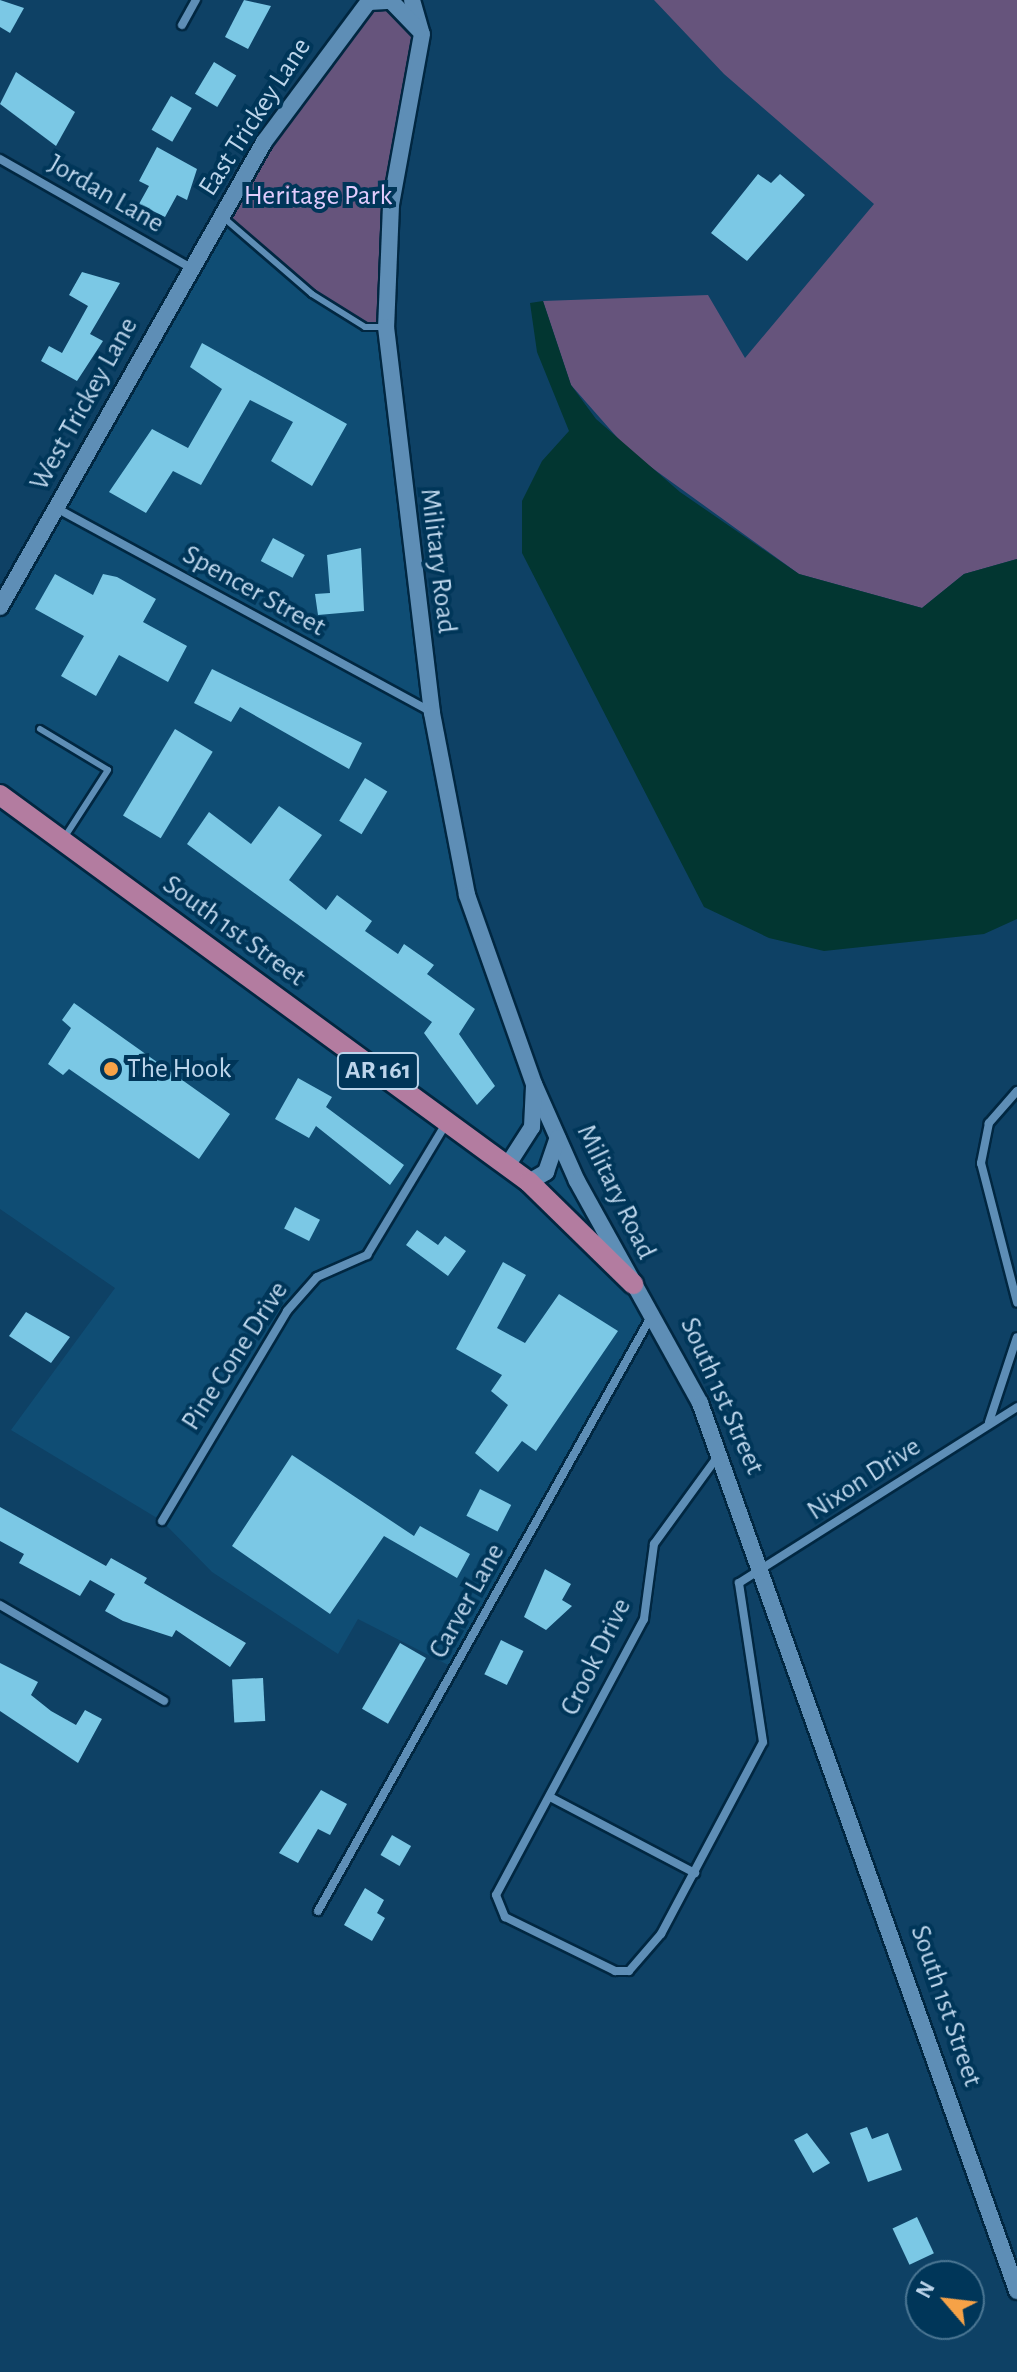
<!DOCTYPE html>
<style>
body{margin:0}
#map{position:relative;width:1017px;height:2372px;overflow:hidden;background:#0e4165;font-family:"Alegreya Sans",sans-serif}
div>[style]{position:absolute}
.built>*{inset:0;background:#0f4d74}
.green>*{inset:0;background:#66547c}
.water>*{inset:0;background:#023631}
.building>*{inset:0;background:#7bc8e5;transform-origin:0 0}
.roads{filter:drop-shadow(2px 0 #012741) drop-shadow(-2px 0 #012741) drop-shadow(0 2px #012741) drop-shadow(0 -2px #012741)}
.lane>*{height:6px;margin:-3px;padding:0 3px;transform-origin:3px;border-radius:3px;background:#5e8eb6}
.street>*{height:8px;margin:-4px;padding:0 4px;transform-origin:4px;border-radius:4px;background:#5e8eb6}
.secondary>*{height:16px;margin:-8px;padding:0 8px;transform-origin:8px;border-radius:8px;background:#5e8eb6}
.primary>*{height:20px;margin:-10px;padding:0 10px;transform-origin:10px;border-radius:10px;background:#b37ca0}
.dots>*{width:22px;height:22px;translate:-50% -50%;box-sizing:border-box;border:4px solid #003659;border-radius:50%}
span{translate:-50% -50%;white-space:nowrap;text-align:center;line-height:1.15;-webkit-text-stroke:8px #003659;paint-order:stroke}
.shield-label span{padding:2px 6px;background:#003659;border:2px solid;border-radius:6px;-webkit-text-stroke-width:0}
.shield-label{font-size:26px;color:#bcd5eb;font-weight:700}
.street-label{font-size:28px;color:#bcd5eb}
.park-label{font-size:28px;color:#e1ccfd}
.poi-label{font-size:28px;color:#bcd5eb}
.left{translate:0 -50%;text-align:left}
.north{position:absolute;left:905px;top:2260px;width:80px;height:80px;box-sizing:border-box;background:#003659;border:2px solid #4b7693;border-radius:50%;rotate:298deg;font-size:22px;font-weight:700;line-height:32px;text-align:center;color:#bcd5eb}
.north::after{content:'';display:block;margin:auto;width:28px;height:36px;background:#f6a247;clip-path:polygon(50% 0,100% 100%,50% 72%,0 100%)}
</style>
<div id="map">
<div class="built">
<i style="clip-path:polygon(221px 216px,386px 327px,444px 795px,534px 1084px,654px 1313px,454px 1668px,358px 1619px,338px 1654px,212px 1572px,162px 1521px,11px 1430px,115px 1288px,0 1209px,0 607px)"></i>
</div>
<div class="green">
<i style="clip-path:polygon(654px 0,1017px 0,1017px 559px,964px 574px,922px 608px,799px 574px,630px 452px,571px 385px,543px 301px,708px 295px,745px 358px,874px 204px,724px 74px)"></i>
<i style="clip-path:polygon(391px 1px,422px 34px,400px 144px,386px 327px,365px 327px,312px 294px,221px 216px,369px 2px)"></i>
</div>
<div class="water">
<i style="clip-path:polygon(543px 301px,571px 385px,596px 419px,680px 492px,799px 574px,922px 608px,964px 574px,1017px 559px,1017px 919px,984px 934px,824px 951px,769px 938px,704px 907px,522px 553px,522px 501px,542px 461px,569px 431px,537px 352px,530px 303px)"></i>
</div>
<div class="building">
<i style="clip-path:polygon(0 0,24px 8px,10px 33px,0 27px)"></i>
<i style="clip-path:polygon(244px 0,271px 6px,248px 49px,225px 37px)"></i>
<i style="left:214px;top:62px;width:26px;height:37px;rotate:31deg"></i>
<i style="clip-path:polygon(16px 72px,75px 112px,56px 146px,0 104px)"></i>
<i style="left:171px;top:96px;width:24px;height:39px;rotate:30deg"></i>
<i style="clip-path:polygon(157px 147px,197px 169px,187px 200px,177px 195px,165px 217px,139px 204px,149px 186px,139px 181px)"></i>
<i style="clip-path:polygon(758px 174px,771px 183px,780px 174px,805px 195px,747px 261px,711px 233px)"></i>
<i style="clip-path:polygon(82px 272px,120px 283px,90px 334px,103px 341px,77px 381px,41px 361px,49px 346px,62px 353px,88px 306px,69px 295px)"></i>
<i style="clip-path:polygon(202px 343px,347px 424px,312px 486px,271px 461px,293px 422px,250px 400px,201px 485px,173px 471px,146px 513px,109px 492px,152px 429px,188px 448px,222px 389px,190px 367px)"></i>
<i style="left:273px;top:538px;width:36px;height:26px;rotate:28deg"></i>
<i style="clip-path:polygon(361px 548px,364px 611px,318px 615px,315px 594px,330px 593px,327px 555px)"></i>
<i style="clip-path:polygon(55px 574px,93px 595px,103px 574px,117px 577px,156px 599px,143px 622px,187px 646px,168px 682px,119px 655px,96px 696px,61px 676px,84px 636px,35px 609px)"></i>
<i style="clip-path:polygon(212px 669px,362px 743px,349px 769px,240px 707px,231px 722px,194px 703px)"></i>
<i style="left:175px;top:729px;width:44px;height:101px;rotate:31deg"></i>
<i style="left:365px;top:778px;width:26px;height:50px;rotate:31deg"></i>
<i style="clip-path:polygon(279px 806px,322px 835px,289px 880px,326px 910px,337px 895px,372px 921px,365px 931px,398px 954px,404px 944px,434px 965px,427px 974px,475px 1009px,459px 1034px,495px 1086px,477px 1105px,424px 1033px,432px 1022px,187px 844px,209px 812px,251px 844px)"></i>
<i style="clip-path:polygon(74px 1003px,230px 1114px,199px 1159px,69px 1069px,63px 1075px,48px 1064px,71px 1028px,62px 1020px)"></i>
<i style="clip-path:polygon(298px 1078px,332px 1097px,326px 1107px,404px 1165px,390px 1185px,316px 1126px,309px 1138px,275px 1119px)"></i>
<i style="left:295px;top:1207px;width:28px;height:24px;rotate:27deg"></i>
<i style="clip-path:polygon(417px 1230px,438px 1245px,445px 1236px,466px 1251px,448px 1276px,406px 1245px)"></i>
<i style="clip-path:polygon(503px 1262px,526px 1275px,497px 1328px,525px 1343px,559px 1294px,618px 1331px,536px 1451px,522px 1441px,498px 1472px,475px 1453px,508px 1405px,491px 1391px,502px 1375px,456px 1349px)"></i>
<i style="clip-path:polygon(26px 1312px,70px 1337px,51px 1363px,9px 1336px)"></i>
<i style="clip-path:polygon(292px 1455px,414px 1536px,420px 1526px,470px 1554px,457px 1578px,384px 1536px,330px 1614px,232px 1546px)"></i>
<i style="left:480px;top:1489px;width:35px;height:30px;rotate:27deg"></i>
<i style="clip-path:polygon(0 1507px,106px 1566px,111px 1558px,147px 1578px,144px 1583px,246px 1643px,230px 1667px,176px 1630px,172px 1637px,123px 1621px,105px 1611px,115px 1594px,90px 1580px,80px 1596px,19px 1563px,24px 1554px,0 1541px)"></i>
<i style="clip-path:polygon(545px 1569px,571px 1584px,562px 1600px,572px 1606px,546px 1630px,524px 1617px)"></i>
<i style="left:501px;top:1640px;width:25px;height:38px;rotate:26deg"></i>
<i style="left:400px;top:1643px;width:30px;height:76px;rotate:30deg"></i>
<i style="clip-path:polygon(0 1663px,38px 1682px,31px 1695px,51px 1711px,76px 1725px,85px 1710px,102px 1719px,78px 1763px,0 1711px)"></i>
<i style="left:263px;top:1678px;width:43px;height:31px;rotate:87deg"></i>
<i style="clip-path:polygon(321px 1790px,347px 1804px,330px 1835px,318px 1829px,298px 1863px,279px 1853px)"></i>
<i style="left:392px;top:1835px;width:22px;height:23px;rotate:30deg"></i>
<i style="clip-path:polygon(365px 1888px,384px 1900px,377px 1913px,385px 1918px,372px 1941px,344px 1925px)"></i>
<i style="clip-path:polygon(867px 2127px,872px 2139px,888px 2133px,902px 2170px,868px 2182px,850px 2133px)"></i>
<i style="clip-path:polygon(807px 2133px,830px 2163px,813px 2173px,794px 2140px)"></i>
<i style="left:917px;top:2217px;width:40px;height:27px;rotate:65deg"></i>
</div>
<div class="roads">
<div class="lane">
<i style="left:224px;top:218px;width:116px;rotate:40.8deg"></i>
<i style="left:312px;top:294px;width:62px;rotate:31.9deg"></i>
<i style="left:365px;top:327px;width:17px"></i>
<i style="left:40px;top:729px;width:79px;rotate:31.1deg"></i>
<i style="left:108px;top:770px;width:81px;rotate:122.9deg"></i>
</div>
<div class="street">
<i style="left:182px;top:25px;width:29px;rotate:-61deg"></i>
<i style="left:0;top:159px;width:220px;rotate:29.7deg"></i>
<i style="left:56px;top:508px;width:427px;rotate:28.5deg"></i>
<i style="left:1017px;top:1091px;width:43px;rotate:131.2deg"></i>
<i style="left:989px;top:1123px;width:41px;rotate:101.3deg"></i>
<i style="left:981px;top:1163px;width:144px;rotate:75.5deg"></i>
<i style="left:989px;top:1422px;width:89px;rotate:-71.8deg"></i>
<i style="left:718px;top:1456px;width:109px;rotate:126deg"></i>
<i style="left:654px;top:1544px;width:76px;rotate:97.6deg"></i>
<i style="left:644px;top:1619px;width:313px;rotate:118.2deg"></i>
<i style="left:496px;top:1895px;width:24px;rotate:68deg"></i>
<i style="left:505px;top:1917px;width:123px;rotate:26.1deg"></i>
<i style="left:615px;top:1971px;width:14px"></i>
<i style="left:629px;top:1971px;width:49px;rotate:-49.1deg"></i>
<i style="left:661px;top:1934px;width:217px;rotate:-62deg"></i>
<i style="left:763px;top:1742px;width:161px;rotate:-98.6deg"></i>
<i style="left:739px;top:1583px;width:329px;rotate:-32.3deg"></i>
<i style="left:162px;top:1521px;width:244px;rotate:-59.2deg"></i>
<i style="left:287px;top:1311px;width:45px;rotate:-48.6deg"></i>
<i style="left:317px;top:1277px;width:55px;rotate:-23.7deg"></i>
<i style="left:367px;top:1255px;width:155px;rotate:-59deg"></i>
<i style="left:0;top:1605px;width:190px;rotate:30.3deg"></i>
<i style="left:550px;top:1797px;width:164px;rotate:27.7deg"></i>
<i style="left:318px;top:1911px;width:683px;rotate:-60.73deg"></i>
</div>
<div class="secondary">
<i style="left:412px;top:0;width:35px;rotate:74deg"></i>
<i style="left:422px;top:34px;width:174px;rotate:100.3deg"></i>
<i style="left:391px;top:205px;width:122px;rotate:92.3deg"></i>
<i style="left:386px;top:327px;width:389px;rotate:83.2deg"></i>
<i style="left:432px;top:713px;width:185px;rotate:79.1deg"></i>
<i style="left:467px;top:895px;width:201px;rotate:70.5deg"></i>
<i style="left:534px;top:1084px;width:106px;rotate:66.1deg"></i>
<i style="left:577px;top:1181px;width:254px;rotate:61deg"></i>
<i style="left:700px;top:1403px;width:943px;rotate:70.35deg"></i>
<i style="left:369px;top:2px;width:22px;rotate:-3deg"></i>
<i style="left:391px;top:1px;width:40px;rotate:46deg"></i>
<i style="left:0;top:607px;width:535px;rotate:-60.41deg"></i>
<i style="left:264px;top:142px;width:177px;rotate:-53.3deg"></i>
<i style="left:507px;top:1166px;width:46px;rotate:-57.3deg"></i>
<i style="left:532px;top:1127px;width:41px;rotate:-87.2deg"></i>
<i style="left:529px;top:1182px;width:20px;rotate:-30deg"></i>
<i style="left:546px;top:1172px;width:36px;rotate:-71deg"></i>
</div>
<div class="primary">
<i style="left:0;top:795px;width:655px;rotate:36.19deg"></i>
<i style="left:529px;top:1182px;width:146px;rotate:44.4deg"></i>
</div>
</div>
<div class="dots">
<i style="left:111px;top:1069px;background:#f6a247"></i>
</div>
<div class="shield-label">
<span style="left:378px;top:1071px">AR 161</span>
</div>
<div class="street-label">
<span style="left:255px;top:117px;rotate:-57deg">East Trickey Lane</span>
<span style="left:106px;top:194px;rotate:30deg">Jordan Lane</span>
<span style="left:84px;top:404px;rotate:-61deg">West Trickey Lane</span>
<span style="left:438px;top:561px;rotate:83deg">Military Road</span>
<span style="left:254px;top:591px;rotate:29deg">Spencer Street</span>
<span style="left:234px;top:931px;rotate:36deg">South 1st Street</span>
<span style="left:616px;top:1192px;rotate:64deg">Military Road</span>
<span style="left:235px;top:1356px;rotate:-57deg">Pine Cone Drive</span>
<span style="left:722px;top:1396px;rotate:66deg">South 1st Street</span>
<span style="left:864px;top:1479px;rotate:-33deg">Nixon Drive</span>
<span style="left:467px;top:1601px;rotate:-61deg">Carver Lane</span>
<span style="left:596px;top:1657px;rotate:-64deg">Crook Drive</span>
<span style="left:946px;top:2006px;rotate:71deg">South 1st Street</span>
</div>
<div class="park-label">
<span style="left:318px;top:196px">Heritage Park</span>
</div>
<div class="poi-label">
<span class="left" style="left:127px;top:1069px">The Hook</span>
</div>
<div class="north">N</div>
</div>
